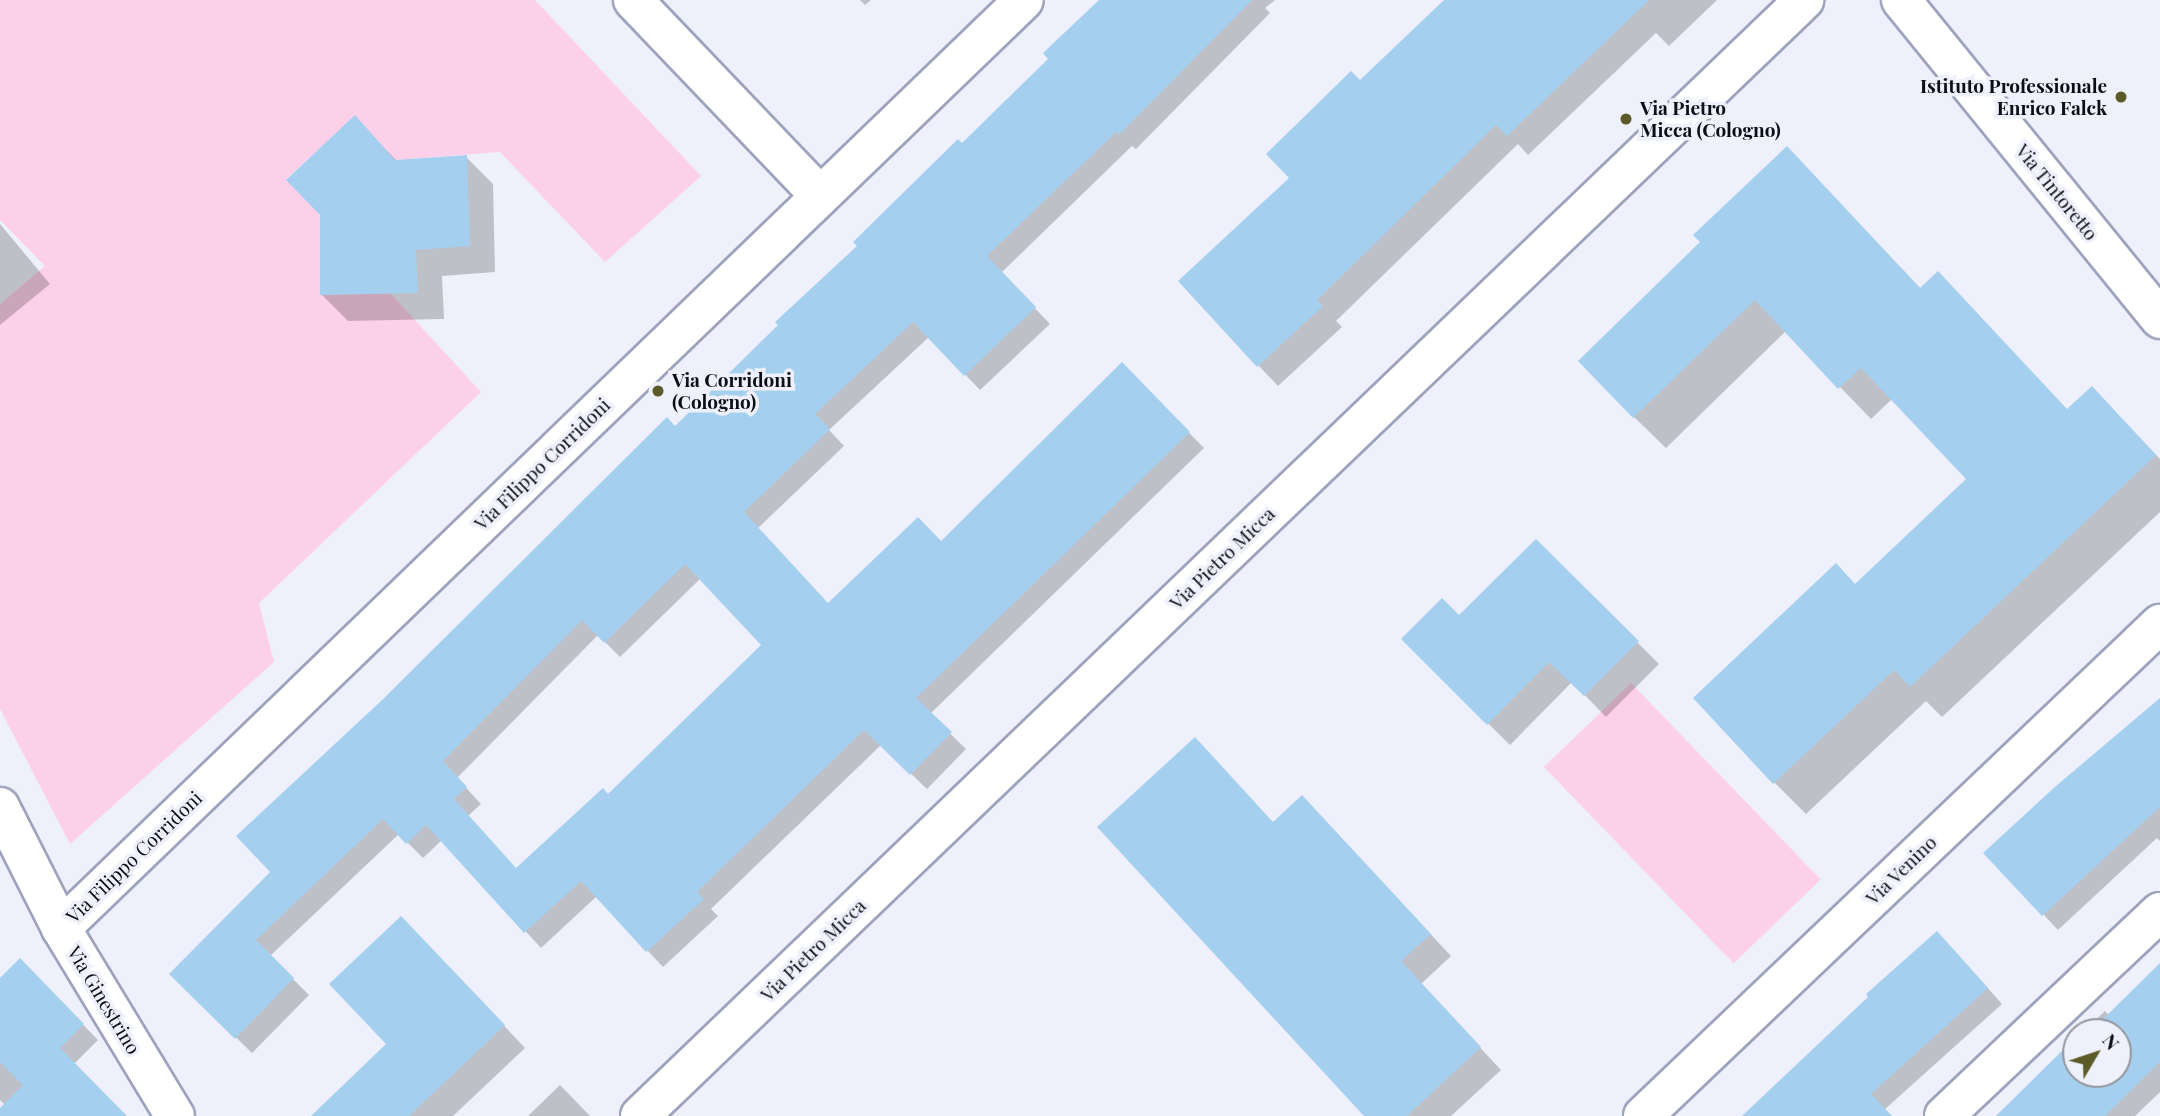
<!DOCTYPE html>
<style>
body{margin:0}
#map{position:relative;width:2160px;height:1116px;overflow:hidden;background:#eef0fb;font-family:"Playfair Display",serif}
div>[style]{position:absolute}
.green>*{inset:0;background:#fdd0ea;transform-origin:0 0}
.shadow>*{inset:0;background:#0003}
.building>*{inset:0;background:#a5cfef}
.roads{filter:drop-shadow(2px 0 #9da3bc) drop-shadow(-2px 0 #9da3bc) drop-shadow(0 2px #9da3bc) drop-shadow(0 -2px #9da3bc)}
.minor>*{height:38px;margin:-19px;padding:0 19px;transform-origin:19px;border-radius:19px;background:#fff}
.dots>*{width:19px;height:19px;translate:-50% -50%;box-sizing:border-box;border:4px solid #eef0fb;border-radius:50%}
span{translate:-50% -50%;white-space:nowrap;text-align:center;line-height:1.15;-webkit-text-stroke:7px #eef0fb;paint-order:stroke}
.poi-label{font-size:19px;color:#0c0e16;font-weight:700}
.right{translate:-100% -50%;text-align:right}
.left{translate:0 -50%;text-align:left}
.street-label{font-size:19px;color:#0c0e16}
.north{position:absolute;left:2062px;top:1018px;width:70px;height:70px;box-sizing:border-box;background:#eef0fb;border:2px solid #94969f;border-radius:50%;rotate:51deg;font-size:19px;font-weight:700;line-height:28px;text-align:center;color:#0c0e16}
.north::after{content:'';display:block;margin:auto;width:24px;height:32px;background:#5c5a26;clip-path:polygon(50% 0,100% 100%,50% 72%,0 100%)}
</style>
<div id="map">
<div class="green">
<i style="clip-path:polygon(0 0,535px 0,701px 176px,605px 262px,500px 152px,395px 160px,355px 116px,286px 179px,320px 215px,320px 295px,390px 293px,481px 392px,259px 603px,274px 662px,70px 844px,0 709px,0 304px,45px 266px,0 220px)"></i>
<i style="left:1631px;top:683px;width:273px;height:121px;rotate:46deg"></i>
</div>
<div class="shadow">
<i style="clip-path:polygon(860px 0,871px 0,865px 5px)"></i>
<i style="clip-path:polygon(evenodd,1101px 0,1275px 0,1265px 8px,1270px 13px,1136px 149px,1132px 146px,1001px 273px,1050px 324px,980px 390px,929px 337px,829px 430px,844px 446px,758px 528px,829px 605px,941px 543px,1122px 365px,1204px 448px,930px 714px,966px 749px,927px 789px,881px 745px,711px 909px,718px 916px,663px 967px,597px 896px,541px 948px,442px 840px,423px 858px,399px 834px,270px 956px,309px 995px,252px 1053px,171px 974px,273px 872px,675px 428px,1050px 59px,1101px 0,701px 578px,763px 645px,608px 796px,517px 870px,468px 816px,481px 804px,457px 778px,598px 635px,620px 657px,701px 578px)"></i>
<i style="clip-path:polygon(1446px 0,1717px 0,1669px 46px,1656px 33px,1528px 155px,1518px 144px,1336px 321px,1342px 327px,1278px 386px,1258px 365px,1291px 178px,1360px 82px)"></i>
<i style="clip-path:polygon(355px 118px,397px 161px,466px 157px,493px 184px,495px 272px,442px 276px,444px 319px,348px 321px,321px 294px)"></i>
<i style="clip-path:polygon(1787px 148px,1921px 289px,2068px 411px,2123px 420px,2160px 459px,2160px 512px,1942px 717px,1926px 701px,1806px 814px,1774px 782px,1856px 586px,1969px 479px,1892px 399px,1871px 419px,1786px 331px,1666px 448px,1634px 417px,1703px 242px)"></i>
<i style="clip-path:polygon(0 224px,50px 284px,0 325px)"></i>
<i style="clip-path:polygon(1536px 541px,1659px 664px,1606px 717px,1572px 682px,1510px 745px,1403px 639px,1459px 618px)"></i>
<i style="clip-path:polygon(2160px 703px,2160px 841px,2157px 838px,2058px 930px,1986px 853px)"></i>
<i style="clip-path:polygon(1323px 819px,1451px 956px,1421px 984px,1501px 1070px,1451px 1116px,1366px 1116px,1274px 823px)"></i>
<i style="clip-path:polygon(423px 940px,525px 1048px,453px 1116px,314px 1116px,388px 1044px)"></i>
<i style="clip-path:polygon(1952px 948px,2002px 1004px,1884px 1110px,1890px 1116px,1744px 1116px,1871px 997px)"></i>
<i style="clip-path:polygon(20px 961px,98px 1040px,73px 1065px,124px 1116px,0 1116px,0 1110px,5px 1105px,0 1100px,0 980px)"></i>
<i style="clip-path:polygon(2160px 966px,2160px 1092px,2135px 1116px,1996px 1116px,2076px 1039px,2076px 1074px,2118px 1074px,2118px 1032px,2083px 1032px,2105px 1011px,2109px 1016px)"></i>
<i style="clip-path:polygon(560px 1085px,590px 1116px,528px 1116px)"></i>
</div>
<div class="building">
<i style="clip-path:polygon(evenodd,1099px 0,1252px 0,1119px 135px,1116px 132px,987px 256px,1036px 307px,964px 376px,913px 322px,815px 414px,830px 429px,744px 512px,828px 603px,918px 517px,941px 541px,1122px 362px,1190px 432px,916px 698px,952px 732px,910px 775px,864px 730px,697px 892px,704px 899px,646px 952px,581px 881px,524px 933px,426px 825px,406px 844px,383px 819px,256px 940px,294px 978px,235px 1039px,169px 974px,270px 872px,236px 836px,380px 702px,667px 417px,675px 426px,778px 325px,775px 322px,857px 246px,853px 242px,958px 139px,962px 143px,1048px 59px,1043px 53px,1099px 0,685px 564px,761px 645px,608px 794px,603px 788px,516px 868px,454px 799px,467px 787px,443px 761px,582px 620px,604px 643px,685px 564px)"></i>
<i style="clip-path:polygon(1444px 0,1649px 0,1507px 136px,1496px 125px,1317px 300px,1323px 306px,1257px 367px,1178px 281px,1289px 178px,1266px 154px,1351px 71px,1360px 80px)"></i>
<i style="clip-path:polygon(355px 115px,395px 160px,467px 155px,470px 246px,416px 250px,418px 293px,320px 295px,320px 215px,286px 180px)"></i>
<i style="clip-path:polygon(1787px 146px,1920px 288px,1938px 271px,2067px 409px,2092px 386px,2156px 455px,1910px 687px,1894px 670px,1773px 784px,1693px 698px,1836px 563px,1855px 584px,1966px 479px,1861px 368px,1838px 389px,1755px 300px,1633px 418px,1578px 361px,1700px 242px,1693px 235px)"></i>
<i style="clip-path:polygon(1536px 539px,1639px 641px,1584px 696px,1549px 662px,1487px 725px,1401px 639px,1442px 598px,1459px 615px)"></i>
<i style="clip-path:polygon(2160px 698px,2160px 807px,2042px 916px,1983px 853px,2056px 786px)"></i>
<i style="clip-path:polygon(1195px 737px,1273px 822px,1302px 795px,1431px 934px,1401px 961px,1481px 1047px,1407px 1116px,1364px 1116px,1097px 827px)"></i>
<i style="clip-path:polygon(401px 916px,505px 1025px,409px 1116px,311px 1116px,386px 1044px,329px 984px)"></i>
<i style="clip-path:polygon(1937px 931px,1988px 988px,1871px 1094px,1892px 1116px,1742px 1116px,1868px 997px,1866px 994px)"></i>
<i style="clip-path:polygon(20px 958px,84px 1024px,60px 1048px,127px 1116px,0 1116px,0 1108px,23px 1085px,0 1062px,0 978px)"></i>
<i style="clip-path:polygon(2160px 963px,2160px 1062px,2105px 1116px,1996px 1116px,2076px 1037px,2076px 1074px,2118px 1074px,2118px 1032px,2090px 1032px)"></i>
</div>
<div class="roads">
<div class="minor">
<i style="left:633px;top:0;width:271px;rotate:46.3deg"></i>
<i style="left:1901px;top:0;width:411px;rotate:50.9deg"></i>
<i style="left:0;top:807px;width:136px;rotate:63.2deg"></i>
<i style="left:61px;top:928px;width:220px;rotate:58.8deg"></i>
<i style="left:61px;top:928px;width:1337px;rotate:-43.94deg"></i>
<i style="left:640px;top:1116px;width:1613px;rotate:-43.79deg"></i>
<i style="left:1643px;top:1116px;width:714px;rotate:-43.58deg"></i>
<i style="left:1944px;top:1116px;width:297px;rotate:-43.4deg"></i>
</div>
</div>
<div class="dots">
<i style="left:2121px;top:97px;background:#5c5a26"></i>
<i style="left:1626px;top:119px;background:#5c5a26"></i>
<i style="left:658px;top:391px;background:#5c5a26"></i>
</div>
<div class="poi-label">
<span class="right" style="left:2107px;top:97px">Istituto Professionale<br>Enrico Falck</span>
<span class="left" style="left:1640px;top:119px">Via Pietro<br>Micca (Cologno)</span>
<span class="left" style="left:672px;top:391px">Via Corridoni<br>(Cologno)</span>
</div>
<div class="street-label">
<span style="left:2057px;top:192px;rotate:51deg">Via Tintoretto</span>
<span style="left:542px;top:464px;rotate:-44deg">Via Filippo Corridoni</span>
<span style="left:1222px;top:558px;rotate:-44deg">Via Pietro Micca</span>
<span style="left:134px;top:857px;rotate:-44deg">Via Filippo Corridoni</span>
<span style="left:1901px;top:870px;rotate:-44deg">Via Venino</span>
<span style="left:813px;top:950px;rotate:-44deg">Via Pietro Micca</span>
<span style="left:104px;top:1000px;rotate:59deg">Via Ginestrino</span>
</div>
<div class="north">N</div>
</div>
